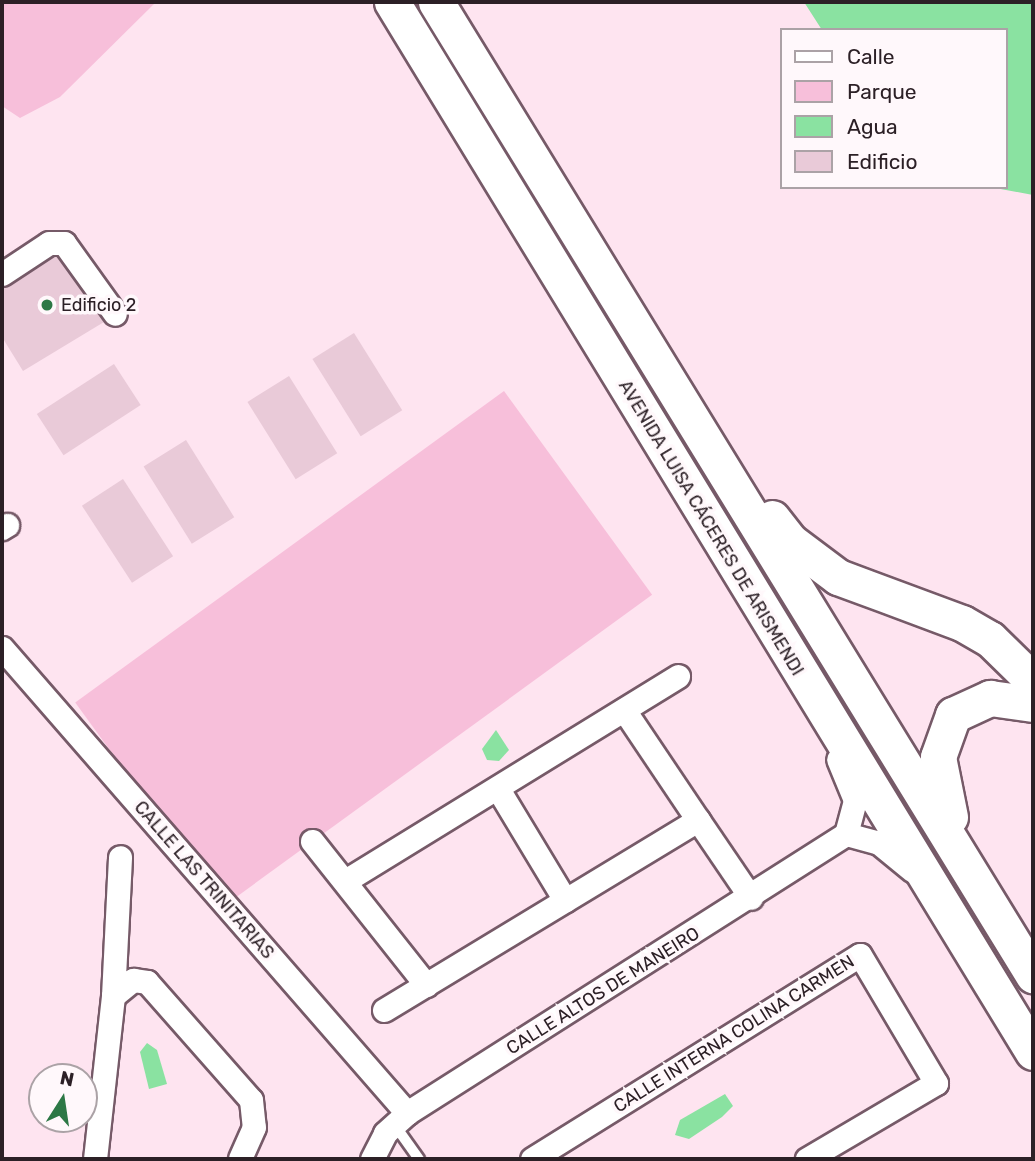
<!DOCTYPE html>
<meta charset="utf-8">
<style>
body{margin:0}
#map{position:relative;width:1035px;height:1161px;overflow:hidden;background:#fee4f0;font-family:Rubik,sans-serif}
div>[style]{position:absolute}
.green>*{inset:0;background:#f7bfda;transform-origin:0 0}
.water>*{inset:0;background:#8ae2a1}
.building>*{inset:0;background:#e9cad8;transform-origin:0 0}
.roads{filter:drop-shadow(2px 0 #765a68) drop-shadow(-2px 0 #765a68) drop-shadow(0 2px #765a68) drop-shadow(0 -2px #765a68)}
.lane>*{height:10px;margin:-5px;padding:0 5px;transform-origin:5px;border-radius:5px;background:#fff}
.street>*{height:23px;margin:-11.5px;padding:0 11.5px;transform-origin:11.5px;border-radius:11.5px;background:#fff}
.primary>*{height:35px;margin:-17.5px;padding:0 17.5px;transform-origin:17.5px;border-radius:17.5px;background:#fff}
.dots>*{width:19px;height:19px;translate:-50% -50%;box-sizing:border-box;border:4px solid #fff8fb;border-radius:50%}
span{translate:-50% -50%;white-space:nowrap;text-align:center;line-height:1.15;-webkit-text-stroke:7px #fff8fb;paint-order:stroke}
.poi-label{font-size:18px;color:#2c2026}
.left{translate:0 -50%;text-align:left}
.street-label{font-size:18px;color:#2c2026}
.frame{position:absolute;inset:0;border:4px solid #2c2026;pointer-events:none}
.legend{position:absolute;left:780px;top:28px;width:228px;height:161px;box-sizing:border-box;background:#fff8fb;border:2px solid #aba2a6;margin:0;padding:9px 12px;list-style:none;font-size:21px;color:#2c2026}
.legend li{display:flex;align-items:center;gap:14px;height:35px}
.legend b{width:35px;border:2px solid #aba2a6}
.north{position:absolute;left:28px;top:1063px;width:70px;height:70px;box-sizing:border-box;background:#fff8fb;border:2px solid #aba2a6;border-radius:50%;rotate:12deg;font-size:19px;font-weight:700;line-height:28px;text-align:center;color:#2c2026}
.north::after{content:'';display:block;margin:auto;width:24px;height:32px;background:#2d7846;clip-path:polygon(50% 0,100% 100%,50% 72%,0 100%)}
</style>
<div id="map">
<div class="green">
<i style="clip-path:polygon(2px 2px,156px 2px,60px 97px,20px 118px,2px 106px)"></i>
<i style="left:504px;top:391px;width:252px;height:530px;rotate:54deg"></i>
</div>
<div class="water">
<i style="clip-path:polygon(804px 2px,1033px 2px,1033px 195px,990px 187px,1005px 187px,1005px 30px,822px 30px)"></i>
<i style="clip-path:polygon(496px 730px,509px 750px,499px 761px,487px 760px,482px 749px)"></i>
<i style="clip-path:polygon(147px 1043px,157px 1050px,167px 1084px,149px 1089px,140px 1052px)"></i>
<i style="clip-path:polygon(725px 1094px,733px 1106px,722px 1117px,689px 1139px,675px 1135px,680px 1120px)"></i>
</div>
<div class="building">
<i style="clip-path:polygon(57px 251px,104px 322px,23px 371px,2px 337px,2px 287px)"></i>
<i style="left:354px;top:333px;width:91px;height:49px;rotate:58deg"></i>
<i style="left:114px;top:364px;width:49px;height:92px;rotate:57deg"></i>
<i style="left:289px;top:376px;width:91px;height:49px;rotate:58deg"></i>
<i style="left:186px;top:440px;width:91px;height:50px;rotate:58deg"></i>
<i style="left:123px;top:479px;width:92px;height:49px;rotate:57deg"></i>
</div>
<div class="roads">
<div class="lane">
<i style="left:394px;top:1124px;width:43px;rotate:54.5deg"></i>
</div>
<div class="street">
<i style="left:2px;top:274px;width:56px;rotate:-33.4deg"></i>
<i style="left:49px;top:243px;width:15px"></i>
<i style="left:64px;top:243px;width:87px;rotate:54.3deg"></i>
<i style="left:2px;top:528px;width:6px;rotate:-31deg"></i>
<i style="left:2px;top:648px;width:617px;rotate:48.95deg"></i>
<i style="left:624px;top:710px;width:133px;rotate:56.1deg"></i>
<i style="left:498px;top:789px;width:130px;rotate:58.9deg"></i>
<i style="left:846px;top:834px;width:34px;rotate:15deg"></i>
<i style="left:879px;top:843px;width:43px;rotate:39.3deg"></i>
<i style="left:312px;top:841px;width:184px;rotate:51.6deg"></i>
<i style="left:345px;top:881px;width:391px;rotate:-31.6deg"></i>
<i style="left:113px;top:996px;width:139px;rotate:-87.1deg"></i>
<i style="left:384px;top:1010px;width:367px;rotate:-31.2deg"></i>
<i style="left:698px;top:820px;width:94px;rotate:55.8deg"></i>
<i style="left:95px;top:1159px;width:164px;rotate:-83.7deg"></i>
<i style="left:113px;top:996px;width:26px;rotate:-39deg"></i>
<i style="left:133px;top:980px;width:14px;rotate:8deg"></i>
<i style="left:147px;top:982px;width:157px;rotate:48.6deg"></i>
<i style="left:251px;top:1100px;width:27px;rotate:84deg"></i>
<i style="left:254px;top:1127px;width:35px;rotate:114deg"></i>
<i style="left:372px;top:1159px;width:29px;rotate:-63deg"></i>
<i style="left:385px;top:1133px;width:30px;rotate:-42deg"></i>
<i style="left:407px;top:1113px;width:520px;rotate:-32.44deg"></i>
<i style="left:846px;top:834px;width:35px;rotate:-75deg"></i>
<i style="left:855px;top:800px;width:44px;rotate:-112.5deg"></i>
<i style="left:532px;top:1159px;width:386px;rotate:-31.9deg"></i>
<i style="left:860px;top:955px;width:149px;rotate:59.3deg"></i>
<i style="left:936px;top:1083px;width:150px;rotate:149.5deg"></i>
</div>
<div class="primary">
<i style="left:392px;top:2px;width:1230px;rotate:58.6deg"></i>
<i style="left:436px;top:2px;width:1142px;rotate:58.47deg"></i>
<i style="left:772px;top:518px;width:29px;rotate:52deg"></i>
<i style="left:790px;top:541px;width:60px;rotate:36.9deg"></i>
<i style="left:838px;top:577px;width:132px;rotate:20.4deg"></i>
<i style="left:962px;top:623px;width:32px;rotate:30deg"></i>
<i style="left:990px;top:639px;width:60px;rotate:44.3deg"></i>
<i style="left:950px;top:817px;width:61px;rotate:-101.3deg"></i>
<i style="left:938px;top:757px;width:45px;rotate:-70.3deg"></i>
<i style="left:953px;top:715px;width:41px;rotate:-24.7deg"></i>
<i style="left:990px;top:698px;width:43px;rotate:7.9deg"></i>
</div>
</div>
<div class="dots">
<i style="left:47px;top:305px;background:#2d7846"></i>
</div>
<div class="poi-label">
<span class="left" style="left:61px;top:305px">Edificio 2</span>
</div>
<div class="street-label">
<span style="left:711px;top:528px;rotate:59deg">AVENIDA LUISA CÁCERES DE ARISMENDI</span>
<span style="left:204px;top:880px;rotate:49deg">CALLE LAS TRINITARIAS</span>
<span style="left:603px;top:991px;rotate:-32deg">CALLE ALTOS DE MANEIRO</span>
<span style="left:734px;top:1034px;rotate:-32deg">CALLE INTERNA COLINA CARMEN</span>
</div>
<div class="frame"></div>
<ul class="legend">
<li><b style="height:9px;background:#fff"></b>Calle</li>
<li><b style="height:19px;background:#f7bfda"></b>Parque</li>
<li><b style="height:19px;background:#8ae2a1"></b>Agua</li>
<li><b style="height:19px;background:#e9cad8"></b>Edificio</li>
</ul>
<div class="north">N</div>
</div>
